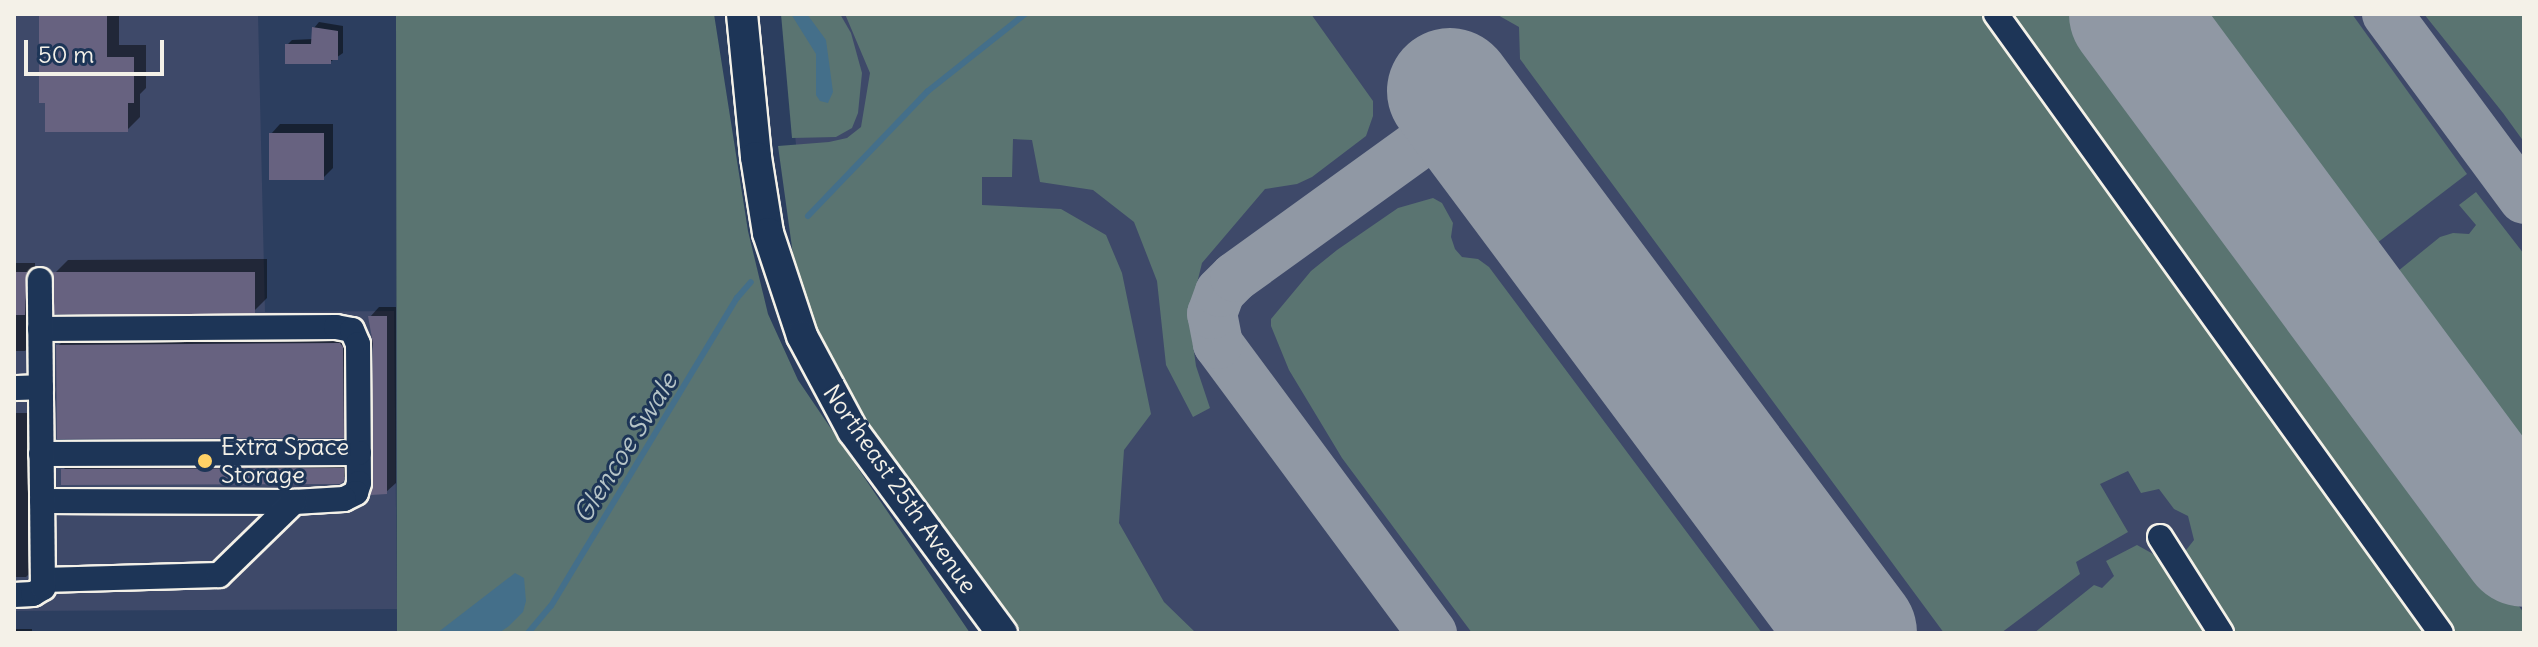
<!DOCTYPE html>
<style>
body{margin:0}
#map{position:relative;width:2538px;height:647px;overflow:hidden;background:#2c3e5f;font-family:Delius,sans-serif}
div>[style]{position:absolute}
.built>*{inset:0;background:#3e4969}
.green>*{inset:0;background:#5a7471}
.water>*{inset:0;background:#446f8a}
.shadow>*{inset:0;background:#0007;transform-origin:0 0}
.stream>*{height:6px;margin:-3px;padding:0 3px;transform-origin:3px;border-radius:3px;background:#446f8a}
.taxiway>*{height:50px;margin:-25px;padding:0 25px;transform-origin:25px;border-radius:25px;background:#9098a4}
.runway>*{height:126px;margin:-63px;padding:0 63px;transform-origin:63px;border-radius:63px;background:#9098a4}
.building>*{inset:0;background:#676280;transform-origin:0 0}
.roads{filter:drop-shadow(2px 0 #f4f1e8) drop-shadow(-2px 0 #f4f1e8) drop-shadow(0 2px #f4f1e8) drop-shadow(0 -2px #f4f1e8)}
.minor>*{height:24px;margin:-12px;padding:0 12px;transform-origin:12px;border-radius:12px;background:#1d3557}
.major>*{height:30px;margin:-15px;padding:0 15px;transform-origin:15px;border-radius:15px;background:#1d3557}
.dots>*{width:22px;height:22px;translate:-50% -50%;box-sizing:border-box;border:4px solid #1d3557;border-radius:50%}
span{translate:-50% -50%;white-space:nowrap;text-align:center;line-height:1.15;-webkit-text-stroke:6px #1d3557;paint-order:stroke}
.poi-label{font-size:24px;color:#f4f1e8}
.left{translate:0 -50%;text-align:left}
.street-label{font-size:24px;color:#f4f1e8}
.water-label{font-size:26px;color:#b6c4c7;font-style:italic}
.frame{position:absolute;inset:0;border:16px solid #f4f1e8;pointer-events:none}
.scale{position:absolute;left:24px;top:40px;width:140px;height:36px;box-sizing:border-box;border:4px solid #f4f1e8;border-top:0;padding-left:10px;font-size:24px;line-height:28px;white-space:nowrap;color:#f4f1e8;-webkit-text-stroke:6px #1d3557;paint-order:stroke}
</style>
<div id="map">
<div class="built">
<i style="clip-path:polygon(14px 14px,258px 14px,265px 312px,394px 311px,397px 609px,14px 611px)"></i>
<i style="clip-path:polygon(784px 14px,2524px 14px,2524px 633px,1056px 633px,796px 145px)"></i>
</div>
<div class="green">
<i style="clip-path:polygon(396px 14px,714px 14px,748px 231px,768px 314px,798px 380px,970px 633px,397px 633px)"></i>
<i style="clip-path:polygon(781px 14px,840px 14px,851px 33px,862px 73px,858px 113px,852px 128px,836px 137px,792px 138px)"></i>
<i style="clip-path:polygon(845px 14px,1311px 14px,1373px 101px,1373px 116px,1366px 136px,1312px 177px,1297px 184px,1265px 189px,1202px 263px,1189px 316px,1196px 366px,1210px 408px,1193px 417px,1166px 365px,1157px 281px,1134px 222px,1093px 190px,1040px 182px,1032px 140px,1013px 139px,1012px 177px,982px 177px,982px 205px,1061px 209px,1106px 235px,1122px 273px,1151px 414px,1124px 450px,1119px 523px,1164px 602px,1196px 633px,1022px 633px,883px 450px,827px 359px,794px 262px,778px 146px,829px 142px,847px 138px,861px 127px,870px 73px)"></i>
<i style="clip-path:polygon(1496px 14px,1982px 14px,2429px 633px,2236px 633px,2183px 554px,2194px 540px,2188px 516px,2174px 509px,2159px 489px,2141px 493px,2128px 471px,2100px 484px,2128px 532px,2076px 562px,2080px 574px,2001px 633px,1944px 633px,1520px 59px,1519px 27px)"></i>
<i style="clip-path:polygon(2006px 14px,2079px 14px,2524px 613px,2524px 633px,2449px 633px)"></i>
<i style="clip-path:polygon(2188px 14px,2352px 14px,2467px 174px,2360px 256px,2195px 35px,2187px 24px)"></i>
<i style="clip-path:polygon(2424px 14px,2524px 14px,2524px 142px,2503px 113px)"></i>
<i style="clip-path:polygon(2476px 192px,2524px 254px,2524px 479px,2382px 284px,2440px 237px,2453px 233px,2469px 234px,2476px 225px,2459px 205px)"></i>
<i style="clip-path:polygon(1433px 198px,1442px 203px,1453px 223px,1451px 237px,1455px 249px,1462px 257px,1478px 259px,1489px 267px,1762px 633px,1472px 633px,1342px 458px,1289px 370px,1271px 326px,1271px 319px,1311px 271px,1337px 250px,1398px 208px)"></i>
<i style="clip-path:polygon(2137px 545px,2164px 560px,2210px 633px,2034px 633px,2094px 585px,2102px 588px,2114px 576px,2106px 561px)"></i>
</div>
<div class="water">
<i style="clip-path:polygon(791px 14px,807px 14px,826px 40px,833px 92px,828px 103px,820px 101px,816px 95px,816px 54px)"></i>
<i style="clip-path:polygon(515px 573px,524px 578px,526px 601px,523px 612px,509px 626px,499px 633px,437px 633px)"></i>
</div>
<div class="shadow">
<i style="clip-path:polygon(41px 14px,119px 14px,119px 45px,146px 45px,146px 88px,140px 94px,140px 117px,127px 130px)"></i>
<i style="clip-path:polygon(319px 22px,343px 26px,343px 53px,330px 62px,287px 45px,292px 40px,313px 39px,314px 28px)"></i>
<i style="clip-path:polygon(280px 124px,333px 124px,333px 168px,323px 178px,271px 134px)"></i>
<i style="clip-path:polygon(267px 259px,267px 298px,254px 311px,55px 273px,68px 260px)"></i>
<i style="clip-path:polygon(14px 263px,35px 263px,35px 341px,25px 351px,14px 351px)"></i>
<i style="clip-path:polygon(379px 307px,396px 307px,396px 483px,386px 492px,370px 317px)"></i>
<i style="clip-path:polygon(353px 331px,356px 423px,343px 436px,58px 346px,71px 333px)"></i>
<i style="clip-path:polygon(14px 413px,35px 413px,36px 567px,26px 577px,14px 577px)"></i>
<i style="clip-path:polygon(356px 456px,356px 466px,339px 482px,63px 470px,76px 457px)"></i>
<i style="left:14px;top:629px;width:18px;height:4px"></i>
</div>
<div class="stream">
<i style="left:808px;top:216px;width:173px;rotate:-46.2deg"></i>
<i style="left:928px;top:91px;width:124px;rotate:-38.4deg"></i>
<i style="left:528px;top:633px;width:35px;rotate:-50deg"></i>
<i style="left:551px;top:606px;width:360px;rotate:-58.9deg"></i>
<i style="left:737px;top:298px;width:21px;rotate:-49deg"></i>
</div>
<div class="taxiway">
<i style="left:2387px;top:14px;width:230px;rotate:53.5deg"></i>
<i style="left:1432px;top:633px;width:360px;rotate:-126.5deg"></i>
<i style="left:1218px;top:344px;width:31px;rotate:-101deg"></i>
<i style="left:1212px;top:314px;width:23px;rotate:-70deg"></i>
<i style="left:1220px;top:292px;width:21px;rotate:-45deg"></i>
<i style="left:1235px;top:277px;width:284px;rotate:-35.8deg"></i>
</div>
<div class="runway">
<i style="left:2132px;top:14px;width:659px;rotate:53.51deg"></i>
<i style="left:1450px;top:91px;width:676px;rotate:53.3deg"></i>
</div>
<div class="building">
<i style="clip-path:polygon(39px 14px,107px 14px,107px 57px,134px 57px,134px 103px,128px 103px,128px 132px,45px 132px,45px 103px,39px 103px)"></i>
<i style="clip-path:polygon(312px 27px,338px 31px,338px 60px,331px 60px,331px 64px,285px 64px,285px 44px,311px 44px)"></i>
<i style="left:269px;top:133px;width:55px;height:47px"></i>
<i style="clip-path:polygon(14px 272px,27px 272px,25px 315px,14px 315px)"></i>
<i style="left:53px;top:272px;width:202px;height:42px"></i>
<i style="clip-path:polygon(368px 316px,387px 316px,387px 494px,371px 495px,373px 344px)"></i>
<i style="clip-path:polygon(340px 343px,343px 347px,344px 438px,57px 439px,56px 345px)"></i>
<i style="clip-path:polygon(344px 468px,344px 481px,340px 484px,61px 485px,61px 469px)"></i>
</div>
<div class="roads">
<div class="minor">
<i style="left:1996px;top:14px;width:762px;rotate:54.29deg"></i>
<i style="left:40px;top:329px;width:296px;rotate:-0.4deg"></i>
<i style="left:336px;top:327px;width:16px;rotate:11deg"></i>
<i style="left:352px;top:330px;width:15px;rotate:67deg"></i>
<i style="left:358px;top:344px;width:139px;rotate:89.6deg"></i>
<i style="left:359px;top:483px;width:10px;rotate:107deg"></i>
<i style="left:356px;top:493px;width:13px;rotate:153deg"></i>
<i style="left:344px;top:499px;width:50px;rotate:176.6deg"></i>
<i style="left:294px;top:502px;width:252px;rotate:-179.8deg"></i>
<i style="left:14px;top:388px;width:27px;rotate:-2deg"></i>
<i style="left:41px;top:454px;width:318px;rotate:-0.2deg"></i>
<i style="left:2160px;top:537px;width:114px;rotate:57.6deg"></i>
<i style="left:43px;top:580px;width:176px;rotate:-1.6deg"></i>
<i style="left:219px;top:575px;width:105px;rotate:-44.2deg"></i>
<i style="left:14px;top:595px;width:19px;rotate:-3deg"></i>
<i style="left:33px;top:594px;width:12px;rotate:-31deg"></i>
<i style="left:43px;top:588px;width:308px;rotate:-90.6deg"></i>
</div>
<div class="major">
<i style="left:742px;top:14px;width:144px;rotate:84.4deg"></i>
<i style="left:756px;top:157px;width:77px;rotate:81deg"></i>
<i style="left:768px;top:233px;width:108px;rotate:71.7deg"></i>
<i style="left:802px;top:336px;width:108px;rotate:61.8deg"></i>
<i style="left:853px;top:431px;width:251px;rotate:53.6deg"></i>
</div>
</div>
<div class="dots">
<i style="left:205px;top:461px;background:#ffd166"></i>
</div>
<div class="poi-label">
<span class="left" style="left:221px;top:461px">Extra Space<br>Storage</span>
</div>
<div class="street-label">
<span style="left:900px;top:489px;rotate:55deg">Northeast 25th Avenue</span>
</div>
<div class="water-label">
<span style="left:625px;top:448px;rotate:-58deg">Glencoe Swale</span>
</div>
<div class="frame"></div>
<div class="scale">50 m</div>
</div>
